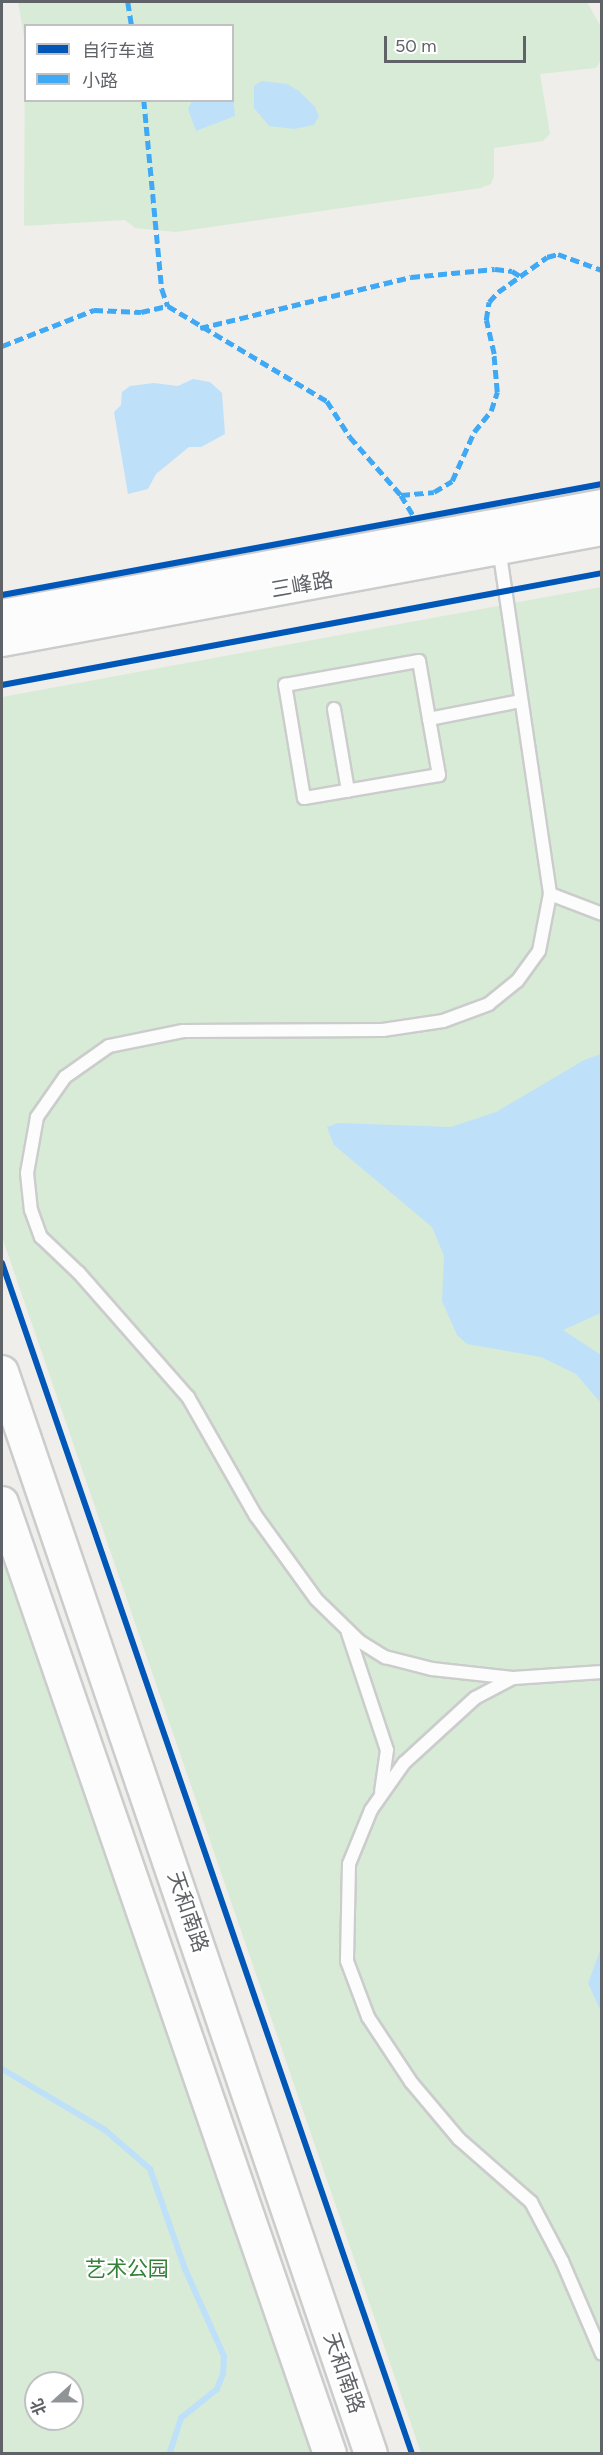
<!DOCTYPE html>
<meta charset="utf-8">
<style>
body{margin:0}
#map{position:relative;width:603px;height:2455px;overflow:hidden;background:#efeeea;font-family:Figtree,"Noto Sans SC",sans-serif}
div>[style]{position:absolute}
.green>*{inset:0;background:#d8ebd6}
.water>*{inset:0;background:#bfe0f9}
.stream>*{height:6px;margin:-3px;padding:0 3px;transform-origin:3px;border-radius:3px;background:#bfe0f9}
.roads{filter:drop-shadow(2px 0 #cbcccc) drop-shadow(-2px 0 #cbcccc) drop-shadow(0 2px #cbcccc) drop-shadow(0 -2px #cbcccc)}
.lane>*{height:12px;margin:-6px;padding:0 6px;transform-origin:6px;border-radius:6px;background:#fdfcfc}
.secondary>*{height:32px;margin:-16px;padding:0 16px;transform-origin:16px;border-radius:16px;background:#fdfcfc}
.quiet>*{height:4.5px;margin-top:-2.25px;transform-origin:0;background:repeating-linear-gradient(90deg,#3fa9f5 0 9px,transparent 0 13.5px)}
.cycleway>*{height:6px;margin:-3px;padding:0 3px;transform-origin:3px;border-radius:3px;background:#0057b8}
span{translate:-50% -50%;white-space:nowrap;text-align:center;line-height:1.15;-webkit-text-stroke:4.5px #fff;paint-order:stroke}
.street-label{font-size:21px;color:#5f6368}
.park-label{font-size:21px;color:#348238}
.frame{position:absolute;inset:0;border:3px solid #5f6368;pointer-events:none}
.legend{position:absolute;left:24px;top:24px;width:210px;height:78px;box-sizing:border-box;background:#fff;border:2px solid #bfc1c3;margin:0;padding:8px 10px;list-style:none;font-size:18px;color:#5f6368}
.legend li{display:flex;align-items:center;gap:12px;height:30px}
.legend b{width:30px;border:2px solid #bfc1c3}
.north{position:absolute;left:24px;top:2371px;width:60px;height:60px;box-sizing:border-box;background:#fff;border:2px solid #bfc1c3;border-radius:50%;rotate:249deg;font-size:16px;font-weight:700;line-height:24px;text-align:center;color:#5f6368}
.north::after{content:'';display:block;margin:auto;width:21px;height:27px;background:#919496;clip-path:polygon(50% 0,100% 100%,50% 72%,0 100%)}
.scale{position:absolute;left:384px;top:36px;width:142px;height:27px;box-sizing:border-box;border:3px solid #5f6368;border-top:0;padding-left:8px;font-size:18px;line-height:21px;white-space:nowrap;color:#5f6368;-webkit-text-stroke:4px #fff;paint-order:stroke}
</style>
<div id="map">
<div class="green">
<i style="clip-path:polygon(evenodd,18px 2px,587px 2px,601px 27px,601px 60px,596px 68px,540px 74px,550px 134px,543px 141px,494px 148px,494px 176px,491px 184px,481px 188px,176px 232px,135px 228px,125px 220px,24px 226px,25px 43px,18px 2px,26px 26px,232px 26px,232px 100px,26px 100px,26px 26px)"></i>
<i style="clip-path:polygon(601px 587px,601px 2453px,421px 2453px,2px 1237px,2px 697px)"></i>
<i style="clip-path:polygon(evenodd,2px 1521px,324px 2453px,2px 2453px,2px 1521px,36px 2383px,72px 2383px,72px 2419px,36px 2419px,36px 2383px)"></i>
</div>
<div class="water">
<i style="clip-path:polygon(262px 81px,287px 84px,299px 91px,315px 107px,319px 116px,314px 125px,294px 129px,269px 126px,254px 108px,254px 86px)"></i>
<i style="clip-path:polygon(233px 97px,235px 116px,196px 131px,188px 109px,192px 101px,232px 100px)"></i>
<i style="clip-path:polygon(193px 379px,210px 382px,222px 393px,225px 434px,201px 447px,189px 447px,156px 474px,148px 489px,128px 494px,114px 412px,121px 405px,122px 392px,130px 386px,154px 383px,178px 386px)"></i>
<i style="clip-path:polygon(601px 1054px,601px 1313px,563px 1330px,601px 1355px,601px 1403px,576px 1374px,541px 1357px,467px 1344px,457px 1335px,442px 1301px,444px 1256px,432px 1227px,334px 1145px,327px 1127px,338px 1123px,451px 1127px,496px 1112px,584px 1060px)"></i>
<i style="clip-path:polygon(601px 1948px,601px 2012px,588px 1983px)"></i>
</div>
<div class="stream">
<i style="left:2px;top:2069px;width:120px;rotate:30.6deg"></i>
<i style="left:105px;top:2130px;width:60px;rotate:40.9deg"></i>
<i style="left:150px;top:2169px;width:106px;rotate:70.7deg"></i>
<i style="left:185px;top:2269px;width:95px;rotate:65.9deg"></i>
<i style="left:224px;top:2356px;width:18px;rotate:93deg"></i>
<i style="left:223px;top:2374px;width:16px;rotate:112deg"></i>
<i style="left:217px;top:2389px;width:46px;rotate:141.1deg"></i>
<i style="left:181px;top:2418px;width:38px;rotate:108deg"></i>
</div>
<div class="roads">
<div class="lane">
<i style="left:499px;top:548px;width:350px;rotate:81.6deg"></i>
<i style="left:550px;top:894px;width:58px;rotate:100.9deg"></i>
<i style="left:539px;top:951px;width:37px;rotate:126deg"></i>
<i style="left:517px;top:981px;width:36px;rotate:141deg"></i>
<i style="left:489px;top:1004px;width:49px;rotate:159.7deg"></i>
<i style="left:443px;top:1021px;width:61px;rotate:171.5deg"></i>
<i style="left:383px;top:1030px;width:200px;rotate:179.7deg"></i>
<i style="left:183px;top:1031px;width:76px;rotate:168.5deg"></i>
<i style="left:109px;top:1046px;width:54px;rotate:144.8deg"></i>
<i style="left:65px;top:1077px;width:49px;rotate:125deg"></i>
<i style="left:37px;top:1117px;width:57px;rotate:100.1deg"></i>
<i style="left:27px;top:1173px;width:37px;rotate:84deg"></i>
<i style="left:31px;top:1210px;width:29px;rotate:70deg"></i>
<i style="left:41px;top:1237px;width:52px;rotate:43.5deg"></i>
<i style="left:79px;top:1273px;width:165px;rotate:48.7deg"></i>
<i style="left:188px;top:1397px;width:137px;rotate:60.3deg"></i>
<i style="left:256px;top:1516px;width:102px;rotate:54.1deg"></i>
<i style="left:316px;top:1599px;width:60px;rotate:44.3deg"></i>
<i style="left:359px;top:1641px;width:31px;rotate:32deg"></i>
<i style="left:385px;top:1657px;width:49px;rotate:14.3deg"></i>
<i style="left:432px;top:1669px;width:81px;rotate:6.3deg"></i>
<i style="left:334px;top:709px;width:83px;rotate:80.3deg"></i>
<i style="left:429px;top:719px;width:57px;rotate:79.9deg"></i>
<i style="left:439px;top:775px;width:137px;rotate:170.3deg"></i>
<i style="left:304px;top:798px;width:115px;rotate:-99.5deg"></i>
<i style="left:285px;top:685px;width:136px;rotate:-10.2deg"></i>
<i style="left:419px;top:661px;width:59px;rotate:80.2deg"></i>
<i style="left:429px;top:719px;width:94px;rotate:-11.1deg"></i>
<i style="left:550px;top:894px;width:56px;rotate:21deg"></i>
<i style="left:348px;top:1633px;width:123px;rotate:71.6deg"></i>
<i style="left:387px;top:1750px;width:42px;rotate:98.1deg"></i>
<i style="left:602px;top:1672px;width:89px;rotate:176.1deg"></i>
<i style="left:513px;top:1678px;width:43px;rotate:152.2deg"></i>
<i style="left:475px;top:1698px;width:96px;rotate:137.5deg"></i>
<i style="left:404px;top:1763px;width:57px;rotate:125.1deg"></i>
<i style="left:371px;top:1810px;width:58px;rotate:112.2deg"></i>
<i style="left:349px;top:1864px;width:97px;rotate:91.2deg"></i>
<i style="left:347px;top:1961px;width:60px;rotate:69.4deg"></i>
<i style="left:368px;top:2017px;width:78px;rotate:56.5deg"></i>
<i style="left:411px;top:2082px;width:75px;rotate:49.9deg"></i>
<i style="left:459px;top:2139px;width:96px;rotate:41.2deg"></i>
<i style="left:531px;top:2202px;width:67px;rotate:62.3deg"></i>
<i style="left:562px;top:2261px;width:101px;rotate:66.7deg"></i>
</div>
<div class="secondary">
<i style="left:2px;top:616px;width:610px;rotate:-10.39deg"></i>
<i style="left:2px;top:640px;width:610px;rotate:-10.48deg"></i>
<i style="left:2px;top:1372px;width:1143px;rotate:71.17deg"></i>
<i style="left:2px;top:1503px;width:1006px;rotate:70.97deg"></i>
</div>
</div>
<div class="quiet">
<i style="left:128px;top:2px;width:24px;rotate:81deg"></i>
<i style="left:144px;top:100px;width:190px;rotate:84.6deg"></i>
<i style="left:162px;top:289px;width:18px;rotate:71deg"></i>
<i style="left:168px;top:306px;width:185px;rotate:30.9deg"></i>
<i style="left:327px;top:401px;width:43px;rotate:57.4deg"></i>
<i style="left:350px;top:437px;width:77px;rotate:48.7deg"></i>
<i style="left:401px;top:495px;width:27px;rotate:59deg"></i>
<i style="left:200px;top:328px;width:217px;rotate:-13.6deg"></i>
<i style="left:411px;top:277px;width:84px;rotate:-5.4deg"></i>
<i style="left:495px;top:269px;width:17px;rotate:7deg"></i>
<i style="left:512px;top:271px;width:9px;rotate:32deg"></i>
<i style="left:2px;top:346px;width:99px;rotate:-21.4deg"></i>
<i style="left:94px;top:310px;width:47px;rotate:2.4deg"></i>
<i style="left:141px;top:312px;width:28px;rotate:-13deg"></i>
<i style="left:401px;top:495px;width:33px;rotate:-5deg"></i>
<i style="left:434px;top:492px;width:21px;rotate:-31deg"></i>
<i style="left:452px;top:481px;width:54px;rotate:-65.8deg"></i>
<i style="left:474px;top:432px;width:27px;rotate:-51deg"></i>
<i style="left:491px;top:411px;width:20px;rotate:-72deg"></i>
<i style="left:497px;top:392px;width:38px;rotate:-95deg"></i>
<i style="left:494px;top:354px;width:35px;rotate:-103deg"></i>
<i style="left:486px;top:320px;width:18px;rotate:-81deg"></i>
<i style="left:489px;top:302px;width:13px;rotate:-48deg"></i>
<i style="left:498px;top:292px;width:60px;rotate:-35.5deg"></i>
<i style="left:547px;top:257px;width:11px;rotate:-15deg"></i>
<i style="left:558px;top:254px;width:47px;rotate:20deg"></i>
</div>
<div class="cycleway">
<i style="left:2px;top:595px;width:610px;rotate:-10.48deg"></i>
<i style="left:2px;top:685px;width:610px;rotate:-10.57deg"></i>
<i style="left:2px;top:1263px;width:1260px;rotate:71deg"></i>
</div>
<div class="street-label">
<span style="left:302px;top:585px;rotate:-10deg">三峰路</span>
<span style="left:188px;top:1912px;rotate:71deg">天和南路</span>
<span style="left:344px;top:2373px;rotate:71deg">天和南路</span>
</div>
<div class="park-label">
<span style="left:127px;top:2269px">艺术公园</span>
</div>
<div class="frame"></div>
<ul class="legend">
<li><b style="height:8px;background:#0057b8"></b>自行车道</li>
<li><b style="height:8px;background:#3fa9f5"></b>小路</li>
</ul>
<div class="north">北</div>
<div class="scale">50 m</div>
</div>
